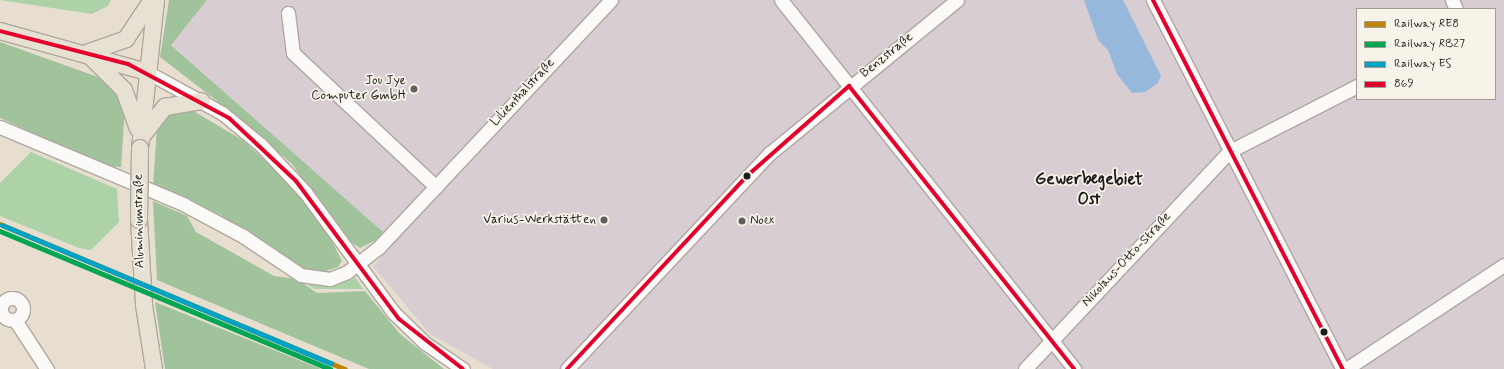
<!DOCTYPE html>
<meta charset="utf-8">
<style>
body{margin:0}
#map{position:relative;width:1504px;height:369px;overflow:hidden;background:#e7decf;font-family:Mynerve,sans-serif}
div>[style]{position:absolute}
.industrial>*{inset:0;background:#d7cdd3}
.green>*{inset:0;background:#aed2a7}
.forest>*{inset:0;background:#a1c39c}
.water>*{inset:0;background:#95b8db}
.roads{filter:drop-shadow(1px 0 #aea89f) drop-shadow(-1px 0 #aea89f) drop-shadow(0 1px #aea89f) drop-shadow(0 -1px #aea89f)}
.minor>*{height:13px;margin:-6.5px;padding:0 6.5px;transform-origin:6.5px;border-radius:6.5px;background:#fbfaf8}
.minor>.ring{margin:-6.5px;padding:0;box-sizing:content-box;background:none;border:13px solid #fbfaf8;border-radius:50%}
.major>*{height:16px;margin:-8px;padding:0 8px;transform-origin:8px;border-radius:8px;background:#e7e1d4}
.bridges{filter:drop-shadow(1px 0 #aea89f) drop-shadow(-1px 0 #aea89f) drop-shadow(0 1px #aea89f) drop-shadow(0 -1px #aea89f)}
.major-bridge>*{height:16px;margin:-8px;padding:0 8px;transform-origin:8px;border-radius:8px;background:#e7e1d4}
.bus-1>*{height:4px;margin:-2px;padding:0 2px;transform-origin:2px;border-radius:2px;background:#e4002b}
.rail-1>*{height:5px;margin:-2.5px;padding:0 2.5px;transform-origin:2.5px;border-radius:2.5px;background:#c08407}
.rail-2>*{height:5px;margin:-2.5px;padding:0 2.5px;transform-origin:2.5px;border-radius:2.5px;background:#00a651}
.rail-3>*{height:5px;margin:-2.5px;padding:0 2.5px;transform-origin:2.5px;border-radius:2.5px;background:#01a2c5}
.dots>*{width:11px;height:11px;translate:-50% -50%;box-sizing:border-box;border:2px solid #f7f3e8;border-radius:50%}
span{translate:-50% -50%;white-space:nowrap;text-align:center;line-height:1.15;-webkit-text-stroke:3.5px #f7f3e8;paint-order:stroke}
.street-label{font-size:13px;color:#1c1c1c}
.poi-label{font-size:13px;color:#1c1c1c}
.right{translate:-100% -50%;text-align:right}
.left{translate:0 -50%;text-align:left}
.district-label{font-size:17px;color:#1c1c1c;font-weight:700}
.legend{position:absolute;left:1356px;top:8px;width:140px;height:92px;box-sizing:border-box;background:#f7f3e8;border:1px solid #9f9d96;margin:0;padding:5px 7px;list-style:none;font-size:12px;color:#1c1c1c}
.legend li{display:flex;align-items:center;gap:8px;height:20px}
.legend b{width:20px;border:1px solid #9f9d96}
</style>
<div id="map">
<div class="industrial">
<i style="clip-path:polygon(evenodd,207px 0,1504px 0,1504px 369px,493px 369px,430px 334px,373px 266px,394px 244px,171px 44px,207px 0,1357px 9px,1495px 9px,1495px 99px,1357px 99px,1357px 9px)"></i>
</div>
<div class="green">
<i style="clip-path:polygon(0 0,111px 0,108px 6px,92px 14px)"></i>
<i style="clip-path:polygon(31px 152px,117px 189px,119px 222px,91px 250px,79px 248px,0 216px,0 183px)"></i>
<i style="clip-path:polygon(348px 277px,351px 280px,355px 277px,363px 289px,315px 289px,306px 284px,322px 286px)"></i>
</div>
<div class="forest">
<i style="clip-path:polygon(169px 0,207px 0,171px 45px,383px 232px,378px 239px,360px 248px,344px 237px,292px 164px,239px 118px,160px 57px)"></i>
<i style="clip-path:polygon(0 42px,98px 77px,116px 90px,125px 108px,121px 167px,107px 166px,0 118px)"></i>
<i style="clip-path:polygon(190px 109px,244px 141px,286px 180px,327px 232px,342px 261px,338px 267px,317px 274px,305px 271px,219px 214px,153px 186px,157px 127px,170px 111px)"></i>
<i style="clip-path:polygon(153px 201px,187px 216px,196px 232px,274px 276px,297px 279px,317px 293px,365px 291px,400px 334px,444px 369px,369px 369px,157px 280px)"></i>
<i style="clip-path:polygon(155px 302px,321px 369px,165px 369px)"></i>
</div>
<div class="water">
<i style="clip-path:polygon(1084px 0,1123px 0,1161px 76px,1158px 83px,1145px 92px,1132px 93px,1117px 74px,1108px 50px,1098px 40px)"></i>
</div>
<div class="roads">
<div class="minor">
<i style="left:781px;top:0;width:471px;rotate:51.5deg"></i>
<i style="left:1153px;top:0;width:415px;rotate:62.8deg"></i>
<i style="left:1452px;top:0;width:10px;rotate:66deg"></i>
<i style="left:288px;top:13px;width:40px;rotate:82.9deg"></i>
<i style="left:293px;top:53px;width:196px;rotate:43.1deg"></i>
<i style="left:147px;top:72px;width:85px;rotate:28.7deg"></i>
<i style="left:222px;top:113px;width:50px;rotate:39.4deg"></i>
<i style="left:261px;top:145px;width:64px;rotate:46.9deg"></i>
<i style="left:305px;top:192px;width:150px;rotate:53.7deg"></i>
<i style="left:394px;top:313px;width:43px;rotate:44.1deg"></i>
<i style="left:425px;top:343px;width:46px;rotate:34.4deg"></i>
<i style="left:0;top:127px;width:199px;rotate:22.8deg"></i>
<i style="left:183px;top:204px;width:68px;rotate:28.1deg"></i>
<i style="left:243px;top:236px;width:70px;rotate:33.9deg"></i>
<i style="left:301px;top:275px;width:29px;rotate:8deg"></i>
<i style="left:330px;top:279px;width:18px;rotate:-22deg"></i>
<i style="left:347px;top:272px;width:41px;rotate:-38deg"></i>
<i style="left:379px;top:247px;width:339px;rotate:-46.8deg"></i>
<i class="ring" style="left:1px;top:298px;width:9px;height:9px"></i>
<i style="left:15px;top:320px;width:59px;rotate:56.9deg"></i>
<i style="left:567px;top:369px;width:296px;rotate:-46.8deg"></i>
<i style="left:770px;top:153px;width:242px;rotate:-39.3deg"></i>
<i style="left:1025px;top:369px;width:299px;rotate:-46.8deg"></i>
<i style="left:1230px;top:151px;width:143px;rotate:-27.1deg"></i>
<i style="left:1346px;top:369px;width:189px;rotate:-33.4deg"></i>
</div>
<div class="major">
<i style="left:0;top:31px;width:153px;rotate:15.6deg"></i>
<i style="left:89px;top:52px;width:39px;rotate:-19deg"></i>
<i style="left:126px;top:39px;width:47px;rotate:-56.3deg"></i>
<i style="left:88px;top:54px;width:51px;rotate:45deg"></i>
<i style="left:124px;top:90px;width:41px;rotate:70.3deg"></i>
<i style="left:143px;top:135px;width:36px;rotate:-52deg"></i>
<i style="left:165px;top:107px;width:37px;rotate:-9deg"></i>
<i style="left:140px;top:148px;width:149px;rotate:-83.8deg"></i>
<i style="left:139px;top:220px;width:85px;rotate:86.6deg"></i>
<i style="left:144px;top:305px;width:65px;rotate:81.1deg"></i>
</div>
</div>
<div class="bridges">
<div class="major-bridge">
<i style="left:139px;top:220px;width:72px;rotate:-89.2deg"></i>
</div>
</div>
<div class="bus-1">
<i style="left:1153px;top:0;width:415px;rotate:62.8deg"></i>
<i style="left:0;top:31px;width:132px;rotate:14.5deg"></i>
<i style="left:128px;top:64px;width:115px;rotate:28.1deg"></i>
<i style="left:229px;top:118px;width:92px;rotate:43.2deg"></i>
<i style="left:296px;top:181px;width:172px;rotate:53.3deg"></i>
<i style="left:399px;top:319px;width:81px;rotate:38deg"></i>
<i style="left:567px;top:369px;width:265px;rotate:-47deg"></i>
<i style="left:748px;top:175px;width:135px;rotate:-41.4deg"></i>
<i style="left:849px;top:86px;width:362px;rotate:51.5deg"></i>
</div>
<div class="rail-1">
<i style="left:0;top:224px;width:374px;rotate:22.8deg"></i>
</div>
<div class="rail-2">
<i style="left:0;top:231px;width:358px;rotate:22.7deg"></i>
</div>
<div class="rail-3">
<i style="left:2px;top:225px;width:357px;rotate:22.8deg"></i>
</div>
<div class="dots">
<i style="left:414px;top:89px;background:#63605b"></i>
<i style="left:747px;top:176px;background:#1c1c1c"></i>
<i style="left:604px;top:220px;background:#63605b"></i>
<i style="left:742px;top:221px;background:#63605b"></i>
<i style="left:1324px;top:332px;background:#1c1c1c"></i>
</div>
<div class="street-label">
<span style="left:887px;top:56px;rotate:-39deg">Benzstraße</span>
<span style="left:523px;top:93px;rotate:-47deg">Lilienthalstraße</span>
<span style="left:140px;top:221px;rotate:-91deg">Aluminiumstraße</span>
<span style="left:1127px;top:260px;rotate:-47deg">Nikolaus-Otto-Straße</span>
</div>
<div class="poi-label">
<span class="right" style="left:406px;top:89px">Jou Jye<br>Computer GmbH</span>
<span class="right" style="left:596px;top:220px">Varius-Werkstätten</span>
<span class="left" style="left:750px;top:221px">Noex</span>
</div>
<div class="district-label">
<span style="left:1089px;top:190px">Gewerbegebiet<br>Ost</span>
</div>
<ul class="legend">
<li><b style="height:5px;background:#c08407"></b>Railway RE8</li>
<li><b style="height:5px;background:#00a651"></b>Railway RB27</li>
<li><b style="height:5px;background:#01a2c5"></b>Railway ES</li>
<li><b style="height:5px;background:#e4002b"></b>869</li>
</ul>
</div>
